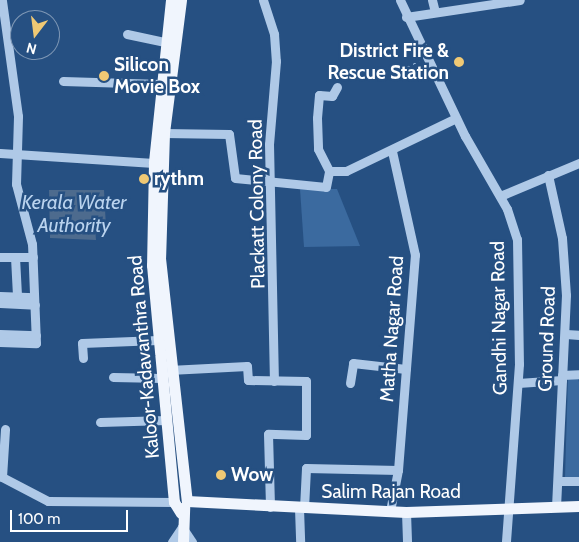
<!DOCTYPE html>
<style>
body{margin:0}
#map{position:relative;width:579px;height:542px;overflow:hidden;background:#265082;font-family:Cabin,sans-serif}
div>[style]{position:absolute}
.green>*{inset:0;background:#3b6a9f}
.water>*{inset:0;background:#4d6b8e}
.path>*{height:1px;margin-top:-0.5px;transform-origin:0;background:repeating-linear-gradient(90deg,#afc9e7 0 2.5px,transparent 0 6.5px)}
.minor>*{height:9px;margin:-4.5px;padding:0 4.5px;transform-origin:4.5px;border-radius:4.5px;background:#afc9e7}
.major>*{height:11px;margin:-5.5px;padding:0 5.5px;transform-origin:5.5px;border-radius:5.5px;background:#f0f5fd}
.dots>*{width:14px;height:14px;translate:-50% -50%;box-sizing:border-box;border:2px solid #265082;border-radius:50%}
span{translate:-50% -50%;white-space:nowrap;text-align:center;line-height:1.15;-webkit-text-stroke:5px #265082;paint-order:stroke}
.poi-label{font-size:19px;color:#fff;font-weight:700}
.right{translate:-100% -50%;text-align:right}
.left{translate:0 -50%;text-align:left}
.street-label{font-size:19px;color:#fff}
.water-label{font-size:20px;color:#bad3ee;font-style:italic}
.north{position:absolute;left:10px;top:10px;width:50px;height:50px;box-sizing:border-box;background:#265082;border:1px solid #7d96b4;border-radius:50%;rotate:195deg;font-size:14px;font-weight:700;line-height:20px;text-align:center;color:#fff}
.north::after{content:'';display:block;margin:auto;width:18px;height:22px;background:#f0c974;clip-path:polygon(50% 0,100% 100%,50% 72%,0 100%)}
.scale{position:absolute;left:10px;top:510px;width:118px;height:22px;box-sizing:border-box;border:2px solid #fff;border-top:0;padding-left:6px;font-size:15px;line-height:18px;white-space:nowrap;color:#fff;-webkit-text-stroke:4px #265082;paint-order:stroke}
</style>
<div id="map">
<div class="green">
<i style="clip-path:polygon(300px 189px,337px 189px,360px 246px,304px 247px)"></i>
<i style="clip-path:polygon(568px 377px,578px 378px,579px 382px,579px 478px,565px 478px)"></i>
</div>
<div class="water">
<i style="clip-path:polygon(49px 190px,104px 190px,106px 227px,95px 227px,96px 240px,50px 238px)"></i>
</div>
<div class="path">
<i style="left:384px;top:78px;width:39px;rotate:-26deg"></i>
</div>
<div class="minor">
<i style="left:263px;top:0;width:36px;rotate:72deg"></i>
<i style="left:274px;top:34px;width:27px;rotate:86deg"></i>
<i style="left:276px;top:61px;width:83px;rotate:94.8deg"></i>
<i style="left:269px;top:144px;width:237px;rotate:88.8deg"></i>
<i style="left:400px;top:0;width:151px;rotate:64.5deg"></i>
<i style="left:465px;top:136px;width:84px;rotate:60.1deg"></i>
<i style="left:507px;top:209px;width:32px;rotate:72deg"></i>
<i style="left:517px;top:239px;width:125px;rotate:89.1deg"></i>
<i style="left:519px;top:364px;width:178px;rotate:94.2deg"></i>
<i style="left:432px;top:0;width:12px;rotate:76deg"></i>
<i style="left:406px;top:17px;width:115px;rotate:-8.5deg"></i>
<i style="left:127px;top:34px;width:39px;rotate:12deg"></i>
<i style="left:63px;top:81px;width:98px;rotate:1.8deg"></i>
<i style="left:337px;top:87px;width:10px;rotate:119deg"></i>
<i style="left:332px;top:96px;width:13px;rotate:-176deg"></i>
<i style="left:319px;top:95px;width:23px;rotate:95deg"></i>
<i style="left:317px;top:118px;width:31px;rotate:88deg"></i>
<i style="left:318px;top:149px;width:25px;rotate:63deg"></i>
<i style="left:329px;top:171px;width:17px"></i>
<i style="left:346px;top:171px;width:122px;rotate:-25.7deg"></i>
<i style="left:164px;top:133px;width:65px;rotate:0.9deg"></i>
<i style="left:229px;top:134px;width:44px;rotate:82.2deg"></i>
<i style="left:235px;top:178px;width:91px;rotate:5.6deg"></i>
<i style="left:326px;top:187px;width:16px;rotate:-79deg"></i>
<i style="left:0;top:153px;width:154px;rotate:3.7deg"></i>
<i style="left:548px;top:175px;width:65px;rotate:77.5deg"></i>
<i style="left:562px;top:238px;width:57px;rotate:86deg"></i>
<i style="left:566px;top:295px;width:211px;rotate:92.7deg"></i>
<i style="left:500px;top:196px;width:86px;rotate:-22.7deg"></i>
<i style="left:0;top:257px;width:33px"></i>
<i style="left:15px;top:257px;width:39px;rotate:87deg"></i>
<i style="left:0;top:296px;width:34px;rotate:2deg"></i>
<i style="left:0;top:303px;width:35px;rotate:3deg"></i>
<i style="left:0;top:334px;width:36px;rotate:2deg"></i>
<i style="left:566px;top:334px;width:13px;rotate:4deg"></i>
<i style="left:0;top:342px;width:36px;rotate:2deg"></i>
<i style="left:36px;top:343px;width:99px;rotate:-92.3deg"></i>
<i style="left:32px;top:244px;width:62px;rotate:-104.9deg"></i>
<i style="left:16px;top:184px;width:68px;rotate:-88.3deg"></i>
<i style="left:18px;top:116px;width:117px;rotate:-97.9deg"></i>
<i style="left:83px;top:358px;width:15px;rotate:-94deg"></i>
<i style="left:82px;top:343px;width:76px;rotate:-2.3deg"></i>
<i style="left:169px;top:370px;width:78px;rotate:-2.9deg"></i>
<i style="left:247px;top:366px;width:14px;rotate:86deg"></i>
<i style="left:248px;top:380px;width:58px;rotate:1deg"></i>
<i style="left:306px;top:381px;width:54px;rotate:90deg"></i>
<i style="left:306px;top:435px;width:38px;rotate:-178deg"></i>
<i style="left:268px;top:434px;width:73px;rotate:88.4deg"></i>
<i style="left:562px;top:375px;width:17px;rotate:-3deg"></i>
<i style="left:113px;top:377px;width:49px;rotate:1.2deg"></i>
<i style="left:350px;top:383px;width:20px;rotate:-81deg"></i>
<i style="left:353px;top:363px;width:53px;rotate:6.5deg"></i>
<i style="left:518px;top:383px;width:44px;rotate:-3.9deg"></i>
<i style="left:100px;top:422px;width:66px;rotate:-1.7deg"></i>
<i style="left:0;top:476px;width:54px;rotate:27.5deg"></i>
<i style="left:48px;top:501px;width:126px;rotate:0.5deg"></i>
<i style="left:2px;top:477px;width:48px;rotate:-86.4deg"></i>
<i style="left:558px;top:481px;width:21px"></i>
<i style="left:299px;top:508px;width:34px;rotate:88deg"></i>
<i style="left:304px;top:508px;width:40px;rotate:-87.1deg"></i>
<i style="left:306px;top:468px;width:92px;rotate:1.2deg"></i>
<i style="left:390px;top:511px;width:42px;rotate:-79deg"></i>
<i style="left:398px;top:470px;width:216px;rotate:-85.5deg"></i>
<i style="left:415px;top:255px;width:107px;rotate:-102.5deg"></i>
<i style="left:406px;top:512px;width:30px;rotate:88deg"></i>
<i style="left:172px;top:542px;width:18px;rotate:-56deg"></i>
<i style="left:182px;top:527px;width:18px;rotate:56deg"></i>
</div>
<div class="major">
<i style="left:171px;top:0;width:164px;rotate:96deg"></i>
<i style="left:154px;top:163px;width:102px;rotate:91.1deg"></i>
<i style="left:152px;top:265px;width:238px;rotate:84.7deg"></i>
<i style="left:174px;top:502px;width:13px;rotate:58deg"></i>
<i style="left:181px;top:0;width:134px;rotate:97.3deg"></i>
<i style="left:164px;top:133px;width:125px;rotate:91.8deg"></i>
<i style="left:160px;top:258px;width:244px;rotate:83.7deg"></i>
<i style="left:187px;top:501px;width:219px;rotate:2.9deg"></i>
<i style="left:406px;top:512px;width:173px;rotate:-2deg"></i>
<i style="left:183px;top:542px;width:35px;rotate:-88deg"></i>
</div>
<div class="dots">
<i style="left:459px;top:62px;background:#f0c974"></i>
<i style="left:104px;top:76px;background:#f0c974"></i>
<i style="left:144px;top:179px;background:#f0c974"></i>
<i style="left:221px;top:475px;background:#f0c974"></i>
</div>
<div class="poi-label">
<span class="right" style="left:449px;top:62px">District Fire &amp;<br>Rescue Station</span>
<span class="left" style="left:114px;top:76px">Silicon<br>Movie Box</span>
<span class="left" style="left:154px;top:179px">rythm</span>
<span class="left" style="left:231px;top:475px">Wow</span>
</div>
<div class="street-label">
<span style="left:257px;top:204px;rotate:-91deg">Plackatt Colony Road</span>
<span style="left:499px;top:318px;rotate:-91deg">Gandhi Nagar Road</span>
<span style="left:392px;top:329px;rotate:-86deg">Matha Nagar Road</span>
<span style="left:547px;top:339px;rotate:-88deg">Ground Road</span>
<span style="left:144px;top:357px;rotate:-95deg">Kaloor-Kadavanthra Road</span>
<span style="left:391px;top:492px">Salim Rajan Road</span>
</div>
<div class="water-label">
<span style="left:74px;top:214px">Kerala Water<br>Authority</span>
</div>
<div class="north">N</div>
<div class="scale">100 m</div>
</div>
